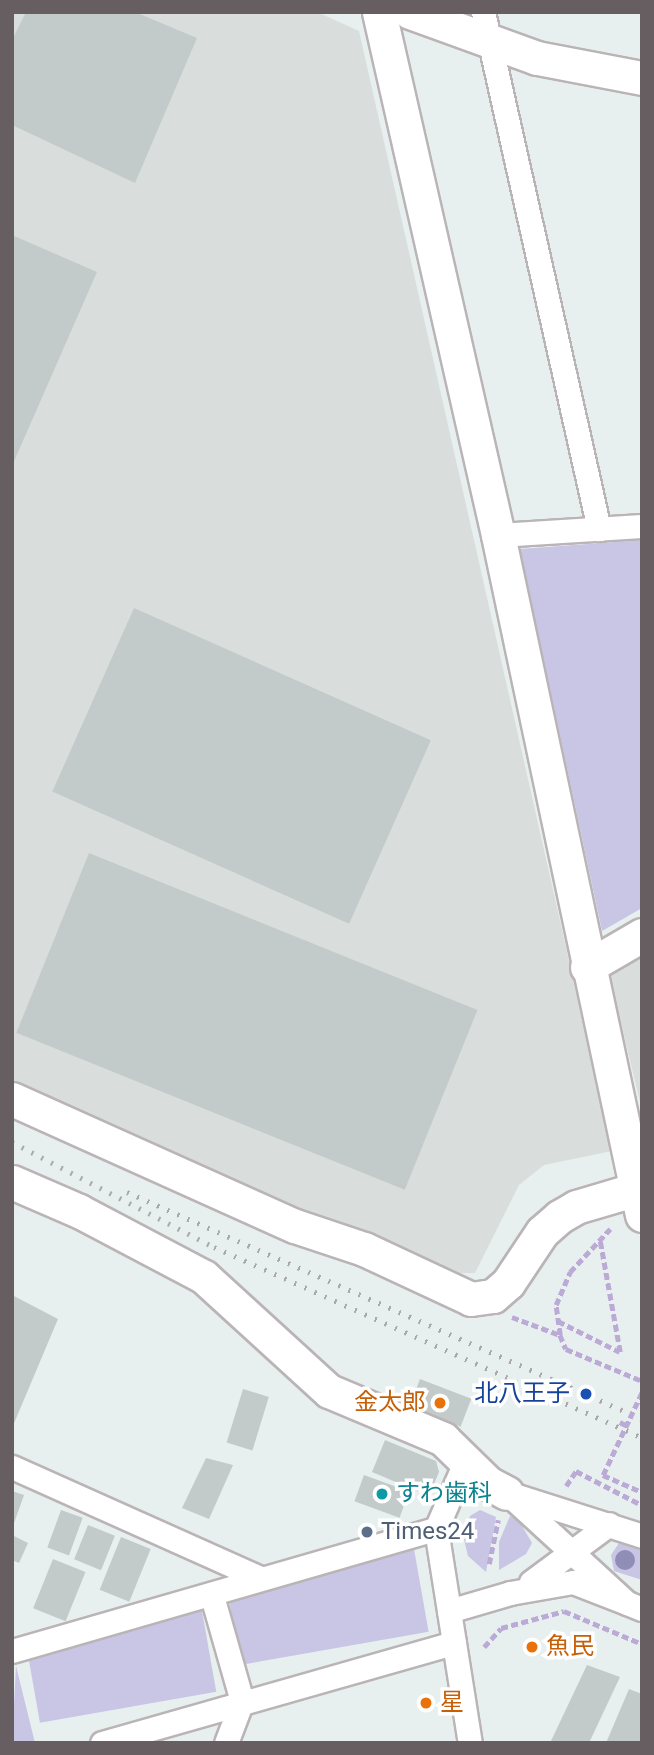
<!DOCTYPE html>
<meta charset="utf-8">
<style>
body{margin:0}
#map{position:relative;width:654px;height:1755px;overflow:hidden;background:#e7efef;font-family:Roboto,"Noto Sans JP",sans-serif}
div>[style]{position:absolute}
.industrial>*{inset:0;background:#d9dedd}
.green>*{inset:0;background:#c9c5e5;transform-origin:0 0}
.building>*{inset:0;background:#c3cbca;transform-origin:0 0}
.path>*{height:4.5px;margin-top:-2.25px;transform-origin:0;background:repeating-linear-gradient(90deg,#bba9d6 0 7px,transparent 0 10.5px)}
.roads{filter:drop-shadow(2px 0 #bab4b6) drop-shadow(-2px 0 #bab4b6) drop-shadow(0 2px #bab4b6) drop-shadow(0 -2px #bab4b6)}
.street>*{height:23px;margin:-11.5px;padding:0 11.5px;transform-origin:11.5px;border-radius:11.5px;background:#fff}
.secondary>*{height:33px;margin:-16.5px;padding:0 16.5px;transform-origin:16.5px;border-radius:16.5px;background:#fff}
.rail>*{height:5px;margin-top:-2.5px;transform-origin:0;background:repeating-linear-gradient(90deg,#aba8a9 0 2px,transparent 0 11px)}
.path-bridge>*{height:4.5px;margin-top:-2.25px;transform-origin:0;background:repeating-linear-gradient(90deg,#bba9d6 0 7px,transparent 0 10.5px)}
.trees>*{width:20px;height:20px;margin:-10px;border-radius:50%;background:#908db6}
.dots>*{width:19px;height:19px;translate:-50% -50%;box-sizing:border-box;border:4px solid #fff;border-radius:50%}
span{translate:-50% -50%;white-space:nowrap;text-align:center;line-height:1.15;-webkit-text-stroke:7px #fff;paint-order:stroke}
.transit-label{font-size:24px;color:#164399}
.right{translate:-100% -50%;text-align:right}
.food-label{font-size:24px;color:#c56008}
.left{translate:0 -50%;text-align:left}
.culture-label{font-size:24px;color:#0d838f}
.service-label{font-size:24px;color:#4e5e75}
.frame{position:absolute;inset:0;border:14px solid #665e61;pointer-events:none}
</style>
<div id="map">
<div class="industrial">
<i style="clip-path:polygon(12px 12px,317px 12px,359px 31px,612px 1151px,544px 1165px,519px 1185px,475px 1273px,457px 1273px,364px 1232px,295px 1209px,12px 1080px)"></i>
<i style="clip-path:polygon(642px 955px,642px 1110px,609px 974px)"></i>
</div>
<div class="green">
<i style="clip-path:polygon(642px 540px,642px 908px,602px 931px,520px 549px)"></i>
<i style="clip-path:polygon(480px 1510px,496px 1517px,486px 1572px,468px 1556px,463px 1535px,470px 1516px)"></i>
<i style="clip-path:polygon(510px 1516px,518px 1519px,532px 1543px,526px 1554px,499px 1570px,499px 1542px)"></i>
<i style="clip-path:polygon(619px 1543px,642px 1549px,642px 1580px,614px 1571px,611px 1555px)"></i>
<i style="left:414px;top:1549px;width:84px;height:191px;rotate:80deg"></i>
<i style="left:202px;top:1611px;width:82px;height:179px;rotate:80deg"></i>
<i style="clip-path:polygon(16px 1666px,35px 1743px,12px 1743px)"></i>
</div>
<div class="building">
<i style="clip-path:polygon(26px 12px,135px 12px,197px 38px,135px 183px,12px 125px,12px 40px)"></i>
<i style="clip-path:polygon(12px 235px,97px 272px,12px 466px)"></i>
<i style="left:134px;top:608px;width:325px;height:201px;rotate:24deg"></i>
<i style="left:89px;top:853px;width:419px;height:194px;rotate:22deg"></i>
<i style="clip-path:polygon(12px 1295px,58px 1319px,12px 1428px)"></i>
<i style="left:420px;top:1379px;width:55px;height:30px;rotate:21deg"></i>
<i style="left:243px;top:1389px;width:27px;height:56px;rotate:17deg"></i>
<i style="clip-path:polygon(385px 1440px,436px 1461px,439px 1472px,429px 1496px,372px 1472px)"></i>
<i style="clip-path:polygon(206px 1458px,233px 1465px,209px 1519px,182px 1508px)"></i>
<i style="left:364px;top:1475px;width:48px;height:28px;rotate:20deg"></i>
<i style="clip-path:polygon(12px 1491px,24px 1495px,13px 1526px,12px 1526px)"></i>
<i style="left:61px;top:1510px;width:23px;height:40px;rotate:20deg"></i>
<i style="left:88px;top:1525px;width:29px;height:37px;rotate:22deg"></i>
<i style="clip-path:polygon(12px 1535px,28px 1543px,19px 1563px,12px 1560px)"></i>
<i style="left:121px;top:1537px;width:32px;height:57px;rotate:22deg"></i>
<i style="left:53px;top:1559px;width:35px;height:53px;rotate:22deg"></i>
<i style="clip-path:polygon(587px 1665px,620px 1677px,589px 1743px,550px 1743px)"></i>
<i style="clip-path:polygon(629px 1689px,642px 1694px,642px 1743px,606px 1743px)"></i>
</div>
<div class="path">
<i style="left:512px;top:1317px;width:51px;rotate:20.6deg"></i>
<i style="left:560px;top:1335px;width:30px;rotate:-98deg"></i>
<i style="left:556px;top:1305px;width:36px;rotate:-67deg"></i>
<i style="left:570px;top:1272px;width:59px;rotate:-47.1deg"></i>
<i style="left:558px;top:1321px;width:69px;rotate:26.6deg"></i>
<i style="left:620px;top:1352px;width:113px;rotate:-100.2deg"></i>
<i style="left:560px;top:1335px;width:15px;rotate:67deg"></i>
<i style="left:566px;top:1349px;width:82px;rotate:22.8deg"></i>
<i style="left:620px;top:1422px;width:7px;rotate:27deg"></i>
<i style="left:603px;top:1475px;width:43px;rotate:23.6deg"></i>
<i style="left:566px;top:1486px;width:18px;rotate:-56deg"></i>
<i style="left:576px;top:1471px;width:74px;rotate:27.3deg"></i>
<i style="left:489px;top:1564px;width:45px;rotate:-78.4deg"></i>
<i style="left:484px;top:1647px;width:25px;rotate:-48deg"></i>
<i style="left:501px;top:1628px;width:65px;rotate:-15.1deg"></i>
<i style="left:564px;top:1611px;width:85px;rotate:22.9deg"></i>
</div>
<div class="roads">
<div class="street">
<i style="left:483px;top:12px;width:530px;rotate:77.35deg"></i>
<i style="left:498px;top:535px;width:144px;rotate:-3.6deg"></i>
<i style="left:466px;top:1460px;width:75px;rotate:113.5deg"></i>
<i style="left:436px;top:1529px;width:217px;rotate:81deg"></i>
<i style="left:12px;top:1467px;width:272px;rotate:24.1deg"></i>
<i style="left:507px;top:1493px;width:163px;rotate:42.5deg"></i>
<i style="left:627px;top:1603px;width:16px;rotate:22deg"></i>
<i style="left:517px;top:1496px;width:131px;rotate:17.7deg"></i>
<i style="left:531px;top:1582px;width:97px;rotate:-36.6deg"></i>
<i style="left:212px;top:1596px;width:109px;rotate:74.1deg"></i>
<i style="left:242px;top:1701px;width:45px;rotate:110.9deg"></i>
<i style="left:449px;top:1611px;width:64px;rotate:-16.4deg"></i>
<i style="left:510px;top:1593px;width:64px;rotate:-9.9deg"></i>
<i style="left:573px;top:1582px;width:58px;rotate:21.3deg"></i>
<i style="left:12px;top:1651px;width:441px;rotate:-16.1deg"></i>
<i style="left:102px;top:1743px;width:366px;rotate:-15.9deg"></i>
</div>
<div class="secondary">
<i style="left:379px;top:12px;width:536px;rotate:77.18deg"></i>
<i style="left:498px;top:535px;width:695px;rotate:78.04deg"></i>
<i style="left:410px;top:12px;width:135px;rotate:19.9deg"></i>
<i style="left:537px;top:58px;width:107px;rotate:10.8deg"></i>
<i style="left:587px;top:967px;width:64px;rotate:-30.2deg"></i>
<i style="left:12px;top:1099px;width:310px;rotate:24.2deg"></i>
<i style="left:295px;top:1226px;width:73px;rotate:18.4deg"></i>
<i style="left:364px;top:1249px;width:118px;rotate:25deg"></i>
<i style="left:471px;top:1299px;width:22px;rotate:-8deg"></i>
<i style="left:493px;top:1296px;width:20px;rotate:-41deg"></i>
<i style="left:508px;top:1283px;width:61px;rotate:-56.3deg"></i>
<i style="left:542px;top:1232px;width:23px;rotate:-41deg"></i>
<i style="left:559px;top:1217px;width:20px;rotate:-30deg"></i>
<i style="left:576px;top:1207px;width:64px;rotate:-16.4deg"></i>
<i style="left:12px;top:1182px;width:73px;rotate:23.4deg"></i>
<i style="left:79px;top:1211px;width:141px;rotate:27.8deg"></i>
<i style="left:204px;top:1277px;width:169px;rotate:42.4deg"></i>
<i style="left:329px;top:1391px;width:124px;rotate:22.8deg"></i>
<i style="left:443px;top:1439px;width:63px;rotate:44.4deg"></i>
<i style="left:488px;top:1483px;width:21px;rotate:28deg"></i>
</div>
</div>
<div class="rail">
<i style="left:12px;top:1142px;width:228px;rotate:27.5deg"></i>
<i style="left:214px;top:1247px;width:469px;rotate:24deg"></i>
<i style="left:127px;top:1192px;width:563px;rotate:23.79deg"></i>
</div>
<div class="path-bridge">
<i style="left:603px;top:1475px;width:92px;rotate:-64.8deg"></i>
</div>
<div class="trees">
<i style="left:625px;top:1560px"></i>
</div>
<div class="dots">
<i style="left:586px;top:1394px;background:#1a4fb4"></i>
<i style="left:440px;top:1403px;background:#e8710a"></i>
<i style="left:382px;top:1494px;background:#0f9aa8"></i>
<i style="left:367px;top:1532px;background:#5c6f8a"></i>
<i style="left:532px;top:1647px;background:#e8710a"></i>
<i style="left:426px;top:1703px;background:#e8710a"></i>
</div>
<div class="transit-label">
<span class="right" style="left:570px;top:1394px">北八王子</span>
</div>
<div class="food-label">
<span class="right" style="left:426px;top:1403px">金太郎</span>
<span class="left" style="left:546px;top:1647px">魚民</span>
<span class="left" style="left:440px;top:1703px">星</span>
</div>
<div class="culture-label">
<span class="left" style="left:396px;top:1494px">すわ歯科</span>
</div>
<div class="service-label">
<span class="left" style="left:381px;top:1532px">Times24</span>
</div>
<div class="frame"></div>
</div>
